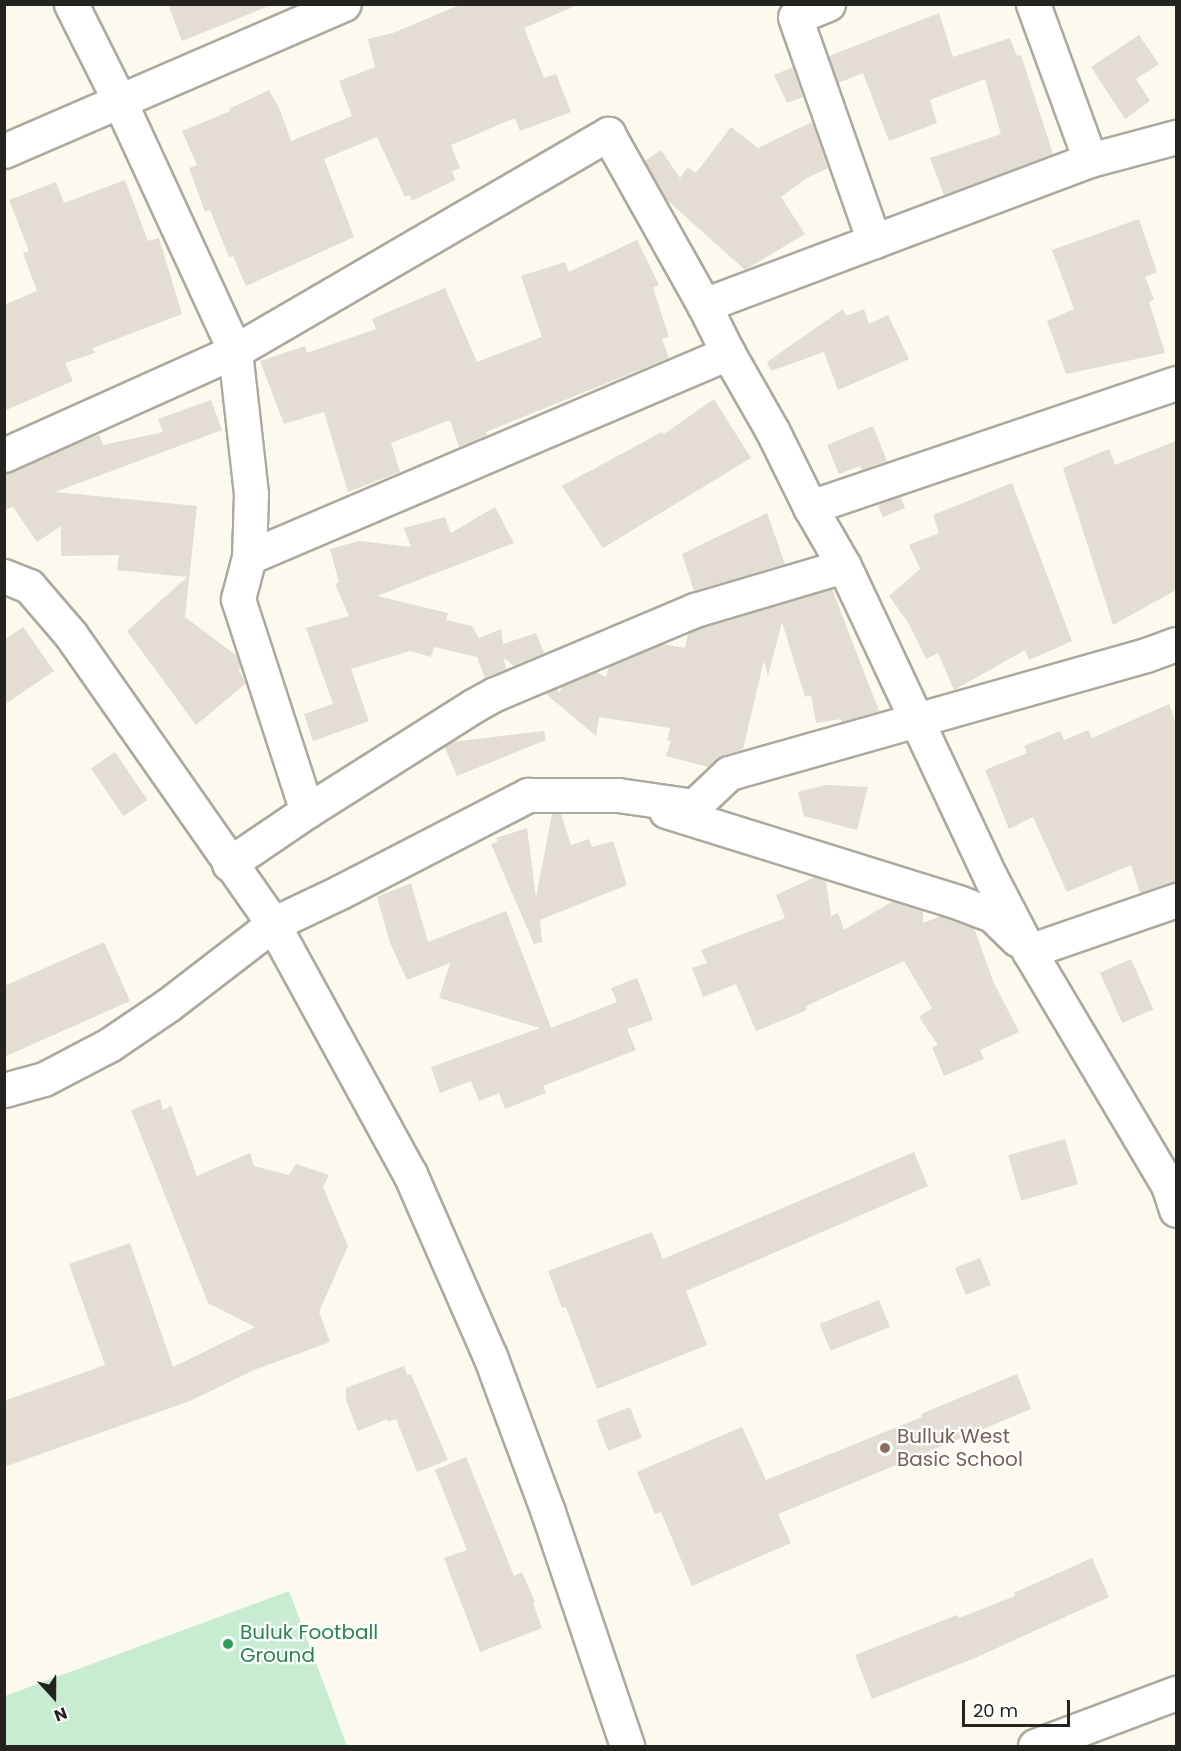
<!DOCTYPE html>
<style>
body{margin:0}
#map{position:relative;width:1181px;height:1751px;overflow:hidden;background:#fcf9ee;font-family:Poppins,sans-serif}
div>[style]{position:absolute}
.green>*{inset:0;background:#c7ecd2}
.building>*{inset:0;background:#e3ddd4;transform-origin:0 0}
.roads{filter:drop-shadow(2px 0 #aca99f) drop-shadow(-2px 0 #aca99f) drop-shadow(0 2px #aca99f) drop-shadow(0 -2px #aca99f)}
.street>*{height:33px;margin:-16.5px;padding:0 16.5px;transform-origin:16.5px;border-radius:16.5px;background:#fff}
.dots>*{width:16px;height:16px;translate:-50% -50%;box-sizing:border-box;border:3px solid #fff;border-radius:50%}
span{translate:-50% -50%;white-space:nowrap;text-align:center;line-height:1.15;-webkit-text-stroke:4.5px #fff;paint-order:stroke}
.education-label{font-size:20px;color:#785e54}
.left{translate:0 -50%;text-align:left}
.leisure-label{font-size:20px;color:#27864d}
.frame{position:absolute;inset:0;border:6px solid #24231f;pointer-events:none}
.north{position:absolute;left:24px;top:1667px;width:60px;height:60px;-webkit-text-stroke:4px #fff;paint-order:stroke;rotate:159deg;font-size:16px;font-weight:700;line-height:24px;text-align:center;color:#24231f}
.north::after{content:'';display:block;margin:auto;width:21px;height:27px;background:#24231f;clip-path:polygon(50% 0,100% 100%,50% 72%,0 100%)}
.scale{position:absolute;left:962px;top:1700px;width:108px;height:27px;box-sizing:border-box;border:3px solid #24231f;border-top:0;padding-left:8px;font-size:18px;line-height:21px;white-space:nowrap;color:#24231f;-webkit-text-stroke:4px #fff;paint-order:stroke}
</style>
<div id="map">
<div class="green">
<i style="clip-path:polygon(289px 1591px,347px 1746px,5px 1746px,5px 1696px)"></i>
</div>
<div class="building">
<i style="clip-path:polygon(168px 4px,269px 4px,269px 6px,182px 41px)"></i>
<i style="clip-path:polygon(462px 4px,580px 4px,524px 28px,544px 78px,556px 74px,571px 112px,520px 131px,515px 118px,451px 145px,460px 168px,452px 171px,455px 180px,412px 201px,410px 195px,405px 197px,377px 137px,324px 159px,354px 237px,246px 286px,233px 256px,229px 257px,210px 210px,205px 212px,189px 168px,197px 165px,182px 131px,230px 111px,229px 109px,269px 90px,280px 110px,291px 141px,352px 116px,339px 81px,375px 67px,368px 39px,393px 33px)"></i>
<i style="clip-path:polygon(939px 13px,953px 57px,1010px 38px,1017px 56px,1021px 55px,1053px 154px,944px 195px,930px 158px,1001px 134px,985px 79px,930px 100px,937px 123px,889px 141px,863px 73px,838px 83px,829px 56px)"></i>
<i style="clip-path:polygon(1139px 35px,1159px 64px,1136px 79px,1150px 101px,1125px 119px,1091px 67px)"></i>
<i style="clip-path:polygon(793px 67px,803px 97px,787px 103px,774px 75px)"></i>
<i style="clip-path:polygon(812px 122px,828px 168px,805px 179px,781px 197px,805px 234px,745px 270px,667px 200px,645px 161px,661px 150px,680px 178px,688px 167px,696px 173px,731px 127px,758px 148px)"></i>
<i style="clip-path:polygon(125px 180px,148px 241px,159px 238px,182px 314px,93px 348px,95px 353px,65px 363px,73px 381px,4px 411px,4px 305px,37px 291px,23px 253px,29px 251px,9px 200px,56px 182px,64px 203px)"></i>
<i style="clip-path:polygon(1139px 219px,1157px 272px,1145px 277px,1154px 299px,1149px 302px,1165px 353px,1066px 374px,1047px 321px,1074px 309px,1052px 250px)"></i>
<i style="clip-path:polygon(637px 240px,659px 285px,653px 288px,669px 337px,662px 339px,669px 358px,486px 432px,487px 435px,459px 447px,450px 420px,391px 443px,400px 472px,348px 492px,324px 412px,284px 424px,260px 361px,305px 346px,307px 353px,376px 329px,372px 319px,445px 288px,477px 362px,542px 337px,521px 276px,565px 262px,569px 272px)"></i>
<i style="clip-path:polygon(843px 309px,846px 316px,864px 309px,869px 324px,888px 315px,909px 359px,838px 390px,824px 352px,771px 371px,767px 362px)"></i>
<i style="clip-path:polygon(714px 399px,751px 458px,603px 548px,562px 486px,662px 432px,664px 434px)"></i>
<i style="clip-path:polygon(211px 400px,222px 430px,55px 492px,197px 506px,185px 617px,237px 656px,241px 668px,238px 669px,246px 683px,196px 725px,127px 631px,187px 577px,117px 570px,119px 555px,61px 556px,61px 526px,37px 542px,13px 507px,4px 510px,4px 473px,99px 435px,103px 445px,163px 432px,158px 419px)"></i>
<i style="clip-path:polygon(873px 426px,887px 461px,862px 470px,860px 466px,839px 474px,827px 445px)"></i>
<i style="clip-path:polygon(1176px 441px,1176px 590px,1113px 625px,1063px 468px,1109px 449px,1115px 465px)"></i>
<i style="clip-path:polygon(1012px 483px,1072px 641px,1029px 660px,1025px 650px,954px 690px,938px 653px,926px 659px,909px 624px,889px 596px,920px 569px,909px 545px,939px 533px,933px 515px)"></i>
<i style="left:900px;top:496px;width:13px;height:24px;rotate:67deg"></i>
<i style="clip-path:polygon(495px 507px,514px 543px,377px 596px,448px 613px,446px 620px,472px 626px,479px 638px,501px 629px,503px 644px,536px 633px,544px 653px,514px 666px,504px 658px,506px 669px,485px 678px,477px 657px,434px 647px,431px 657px,410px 651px,351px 669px,369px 721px,313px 741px,304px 714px,333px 704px,306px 628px,349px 616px,335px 584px,339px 582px,330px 549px,359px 541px,411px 547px,404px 528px,445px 517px,451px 533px)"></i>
<i style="clip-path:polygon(767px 513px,785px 564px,694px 591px,682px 554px)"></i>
<i style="clip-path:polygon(832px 589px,879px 711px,842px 722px,841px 719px,816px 723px,811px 695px,805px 697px,782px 622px,768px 676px,764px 660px,743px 749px,723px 755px,708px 767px,666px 756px,671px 741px,667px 740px,670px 728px,599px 717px,596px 736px,545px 693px,557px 688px,559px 693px,563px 686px,596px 672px,606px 677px,609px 667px,663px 644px,685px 648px,688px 633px,701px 628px)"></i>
<i style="clip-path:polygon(23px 627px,54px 671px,4px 705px,4px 640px)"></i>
<i style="clip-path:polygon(1169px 704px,1176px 723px,1176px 882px,1140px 893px,1131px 865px,1067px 892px,1033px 817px,1009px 829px,985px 770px,1027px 753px,1024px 746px,1060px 731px,1064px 740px,1088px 730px,1092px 738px)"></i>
<i style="clip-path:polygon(544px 731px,546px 740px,457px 776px,444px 746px,451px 742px)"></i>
<i style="left:115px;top:752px;width:58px;height:29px;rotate:56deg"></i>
<i style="clip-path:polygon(826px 785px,868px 787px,857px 830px,804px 816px,798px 792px)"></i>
<i style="clip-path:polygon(552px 814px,561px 814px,571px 845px,589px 839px,592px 847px,613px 841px,627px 885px,540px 920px,542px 942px,534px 944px,491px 844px,498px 842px,496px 838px,527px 828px,536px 897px)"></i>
<i style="clip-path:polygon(815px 877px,826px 881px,831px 916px,838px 913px,844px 930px,893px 901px,923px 911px,923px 923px,941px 916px,974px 928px,993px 981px,1019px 1032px,980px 1050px,984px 1059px,944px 1076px,932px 1047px,938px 1045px,919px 1017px,932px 1008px,904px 961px,806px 1006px,807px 1010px,756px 1031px,736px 984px,703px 997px,692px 968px,707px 963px,701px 950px,785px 918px,776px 895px)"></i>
<i style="clip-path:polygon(411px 883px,428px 942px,506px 911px,551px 1028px,617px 1002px,611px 988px,637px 978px,653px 1020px,627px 1029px,636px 1050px,543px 1086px,546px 1093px,505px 1109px,499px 1093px,479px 1101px,471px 1081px,440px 1093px,431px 1067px,540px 1028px,439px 998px,450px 963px,407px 980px,390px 943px,377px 897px)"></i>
<i style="clip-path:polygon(104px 942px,130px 1001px,4px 1057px,4px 986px)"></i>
<i style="left:1131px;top:959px;width:55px;height:34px;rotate:66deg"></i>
<i style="clip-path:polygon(160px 1099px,163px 1110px,171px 1106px,197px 1176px,250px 1153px,254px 1166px,289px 1175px,296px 1164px,329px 1175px,323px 1187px,348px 1246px,319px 1312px,330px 1342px,254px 1370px,190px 1401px,4px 1467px,4px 1401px,105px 1365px,69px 1264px,130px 1243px,173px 1367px,255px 1327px,208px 1303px,131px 1110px)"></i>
<i style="left:1065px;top:1139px;width:47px;height:59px;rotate:74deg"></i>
<i style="clip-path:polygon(914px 1152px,928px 1186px,686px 1291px,707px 1345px,597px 1389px,566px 1307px,562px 1308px,548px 1271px,652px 1232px,663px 1259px)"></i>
<i style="left:980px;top:1258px;width:29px;height:27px;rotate:68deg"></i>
<i style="left:879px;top:1300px;width:29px;height:64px;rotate:68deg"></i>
<i style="clip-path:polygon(404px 1366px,407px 1375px,411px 1374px,448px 1460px,417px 1472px,396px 1419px,388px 1422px,387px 1419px,358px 1431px,346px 1400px,346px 1388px)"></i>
<i style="clip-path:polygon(1017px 1374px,1031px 1409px,778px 1514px,791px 1543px,692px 1586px,661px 1512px,655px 1514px,637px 1472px,742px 1427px,766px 1480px,922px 1417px,921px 1414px)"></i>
<i style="left:630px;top:1407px;width:33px;height:36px;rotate:69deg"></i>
<i style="clip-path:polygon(466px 1457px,514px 1576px,522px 1572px,535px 1602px,533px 1603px,542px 1628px,480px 1652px,444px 1558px,467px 1550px,435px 1470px)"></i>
<i style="clip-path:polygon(1092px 1558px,1109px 1597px,975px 1658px,872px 1699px,855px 1655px,957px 1615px,959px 1618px,1015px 1596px,1014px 1593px)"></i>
</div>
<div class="roads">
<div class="street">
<i style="left:71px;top:4px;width:107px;rotate:63.4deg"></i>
<i style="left:119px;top:100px;width:277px;rotate:65.2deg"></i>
<i style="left:235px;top:351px;width:144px;rotate:83.6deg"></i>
<i style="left:251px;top:494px;width:63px;rotate:91.8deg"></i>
<i style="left:249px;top:557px;width:43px;rotate:104.7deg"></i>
<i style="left:238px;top:599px;width:223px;rotate:72deg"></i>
<i style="left:828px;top:4px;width:35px;rotate:158deg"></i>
<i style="left:795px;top:17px;width:238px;rotate:70.6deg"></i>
<i style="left:1033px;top:4px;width:166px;rotate:69.9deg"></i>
<i style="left:4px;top:151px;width:370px;rotate:-23.4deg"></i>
<i style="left:704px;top:305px;width:412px;rotate:-20.6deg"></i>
<i style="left:1090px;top:160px;width:89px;rotate:-15deg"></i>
<i style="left:4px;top:455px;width:253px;rotate:-24.2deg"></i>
<i style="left:235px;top:351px;width:432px;rotate:-30.2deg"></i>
<i style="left:608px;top:134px;width:196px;rotate:60.7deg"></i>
<i style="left:704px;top:305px;width:54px;rotate:63.4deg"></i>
<i style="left:728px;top:353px;width:89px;rotate:60.3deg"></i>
<i style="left:772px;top:430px;width:86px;rotate:63.7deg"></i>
<i style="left:810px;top:507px;width:68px;rotate:60deg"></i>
<i style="left:844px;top:566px;width:347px;rotate:64.8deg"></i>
<i style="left:992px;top:880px;width:80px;rotate:62.5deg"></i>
<i style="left:1029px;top:951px;width:272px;rotate:59.3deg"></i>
<i style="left:1168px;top:1185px;width:26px;rotate:72deg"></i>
<i style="left:810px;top:507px;width:386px;rotate:-18.7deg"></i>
<i style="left:249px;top:557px;width:521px;rotate:-23.07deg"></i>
<i style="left:4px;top:576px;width:27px;rotate:22deg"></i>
<i style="left:29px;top:586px;width:65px;rotate:49.4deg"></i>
<i style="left:71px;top:635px;width:353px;rotate:55deg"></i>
<i style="left:273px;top:924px;width:285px;rotate:61.3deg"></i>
<i style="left:410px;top:1174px;width:199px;rotate:66.3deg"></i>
<i style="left:490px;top:1356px;width:166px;rotate:69.6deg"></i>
<i style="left:548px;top:1512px;width:247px;rotate:71.3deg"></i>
<i style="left:666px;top:811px;width:306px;rotate:17.3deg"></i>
<i style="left:958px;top:902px;width:36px;rotate:21deg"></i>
<i style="left:992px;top:915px;width:35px;rotate:44deg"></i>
<i style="left:229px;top:864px;width:94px;rotate:-34.2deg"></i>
<i style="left:307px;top:811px;width:196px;rotate:-32.3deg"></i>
<i style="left:473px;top:706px;width:25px;rotate:-29deg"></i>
<i style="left:495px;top:694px;width:217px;rotate:-22.8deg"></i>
<i style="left:695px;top:610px;width:155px;rotate:-16.5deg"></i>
<i style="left:1029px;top:951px;width:156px;rotate:-19.1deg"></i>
<i style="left:4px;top:1090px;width:41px;rotate:-15.4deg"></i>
<i style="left:44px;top:1079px;width:73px;rotate:-27.6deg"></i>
<i style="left:109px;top:1045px;width:71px;rotate:-34.1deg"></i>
<i style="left:168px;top:1005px;width:133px;rotate:-37.6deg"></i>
<i style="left:273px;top:924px;width:74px;rotate:-25.5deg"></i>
<i style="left:340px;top:892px;width:212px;rotate:-27.3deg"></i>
<i style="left:528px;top:795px;width:90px"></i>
<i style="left:618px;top:795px;width:77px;rotate:8.2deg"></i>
<i style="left:694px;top:806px;width:48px;rotate:-43.3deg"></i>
<i style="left:729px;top:773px;width:433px;rotate:-15.8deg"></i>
<i style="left:1146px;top:655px;width:32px;rotate:-20deg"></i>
<i style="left:1035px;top:1746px;width:151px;rotate:-20.6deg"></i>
</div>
</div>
<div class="dots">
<i style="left:885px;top:1448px;background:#8d6e63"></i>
<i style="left:228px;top:1644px;background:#2e9e5b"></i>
</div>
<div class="education-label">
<span class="left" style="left:897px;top:1448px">Bulluk West<br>Basic School</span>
</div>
<div class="leisure-label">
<span class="left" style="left:240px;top:1644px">Buluk Football<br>Ground</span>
</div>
<div class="frame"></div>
<div class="north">N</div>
<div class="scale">20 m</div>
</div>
